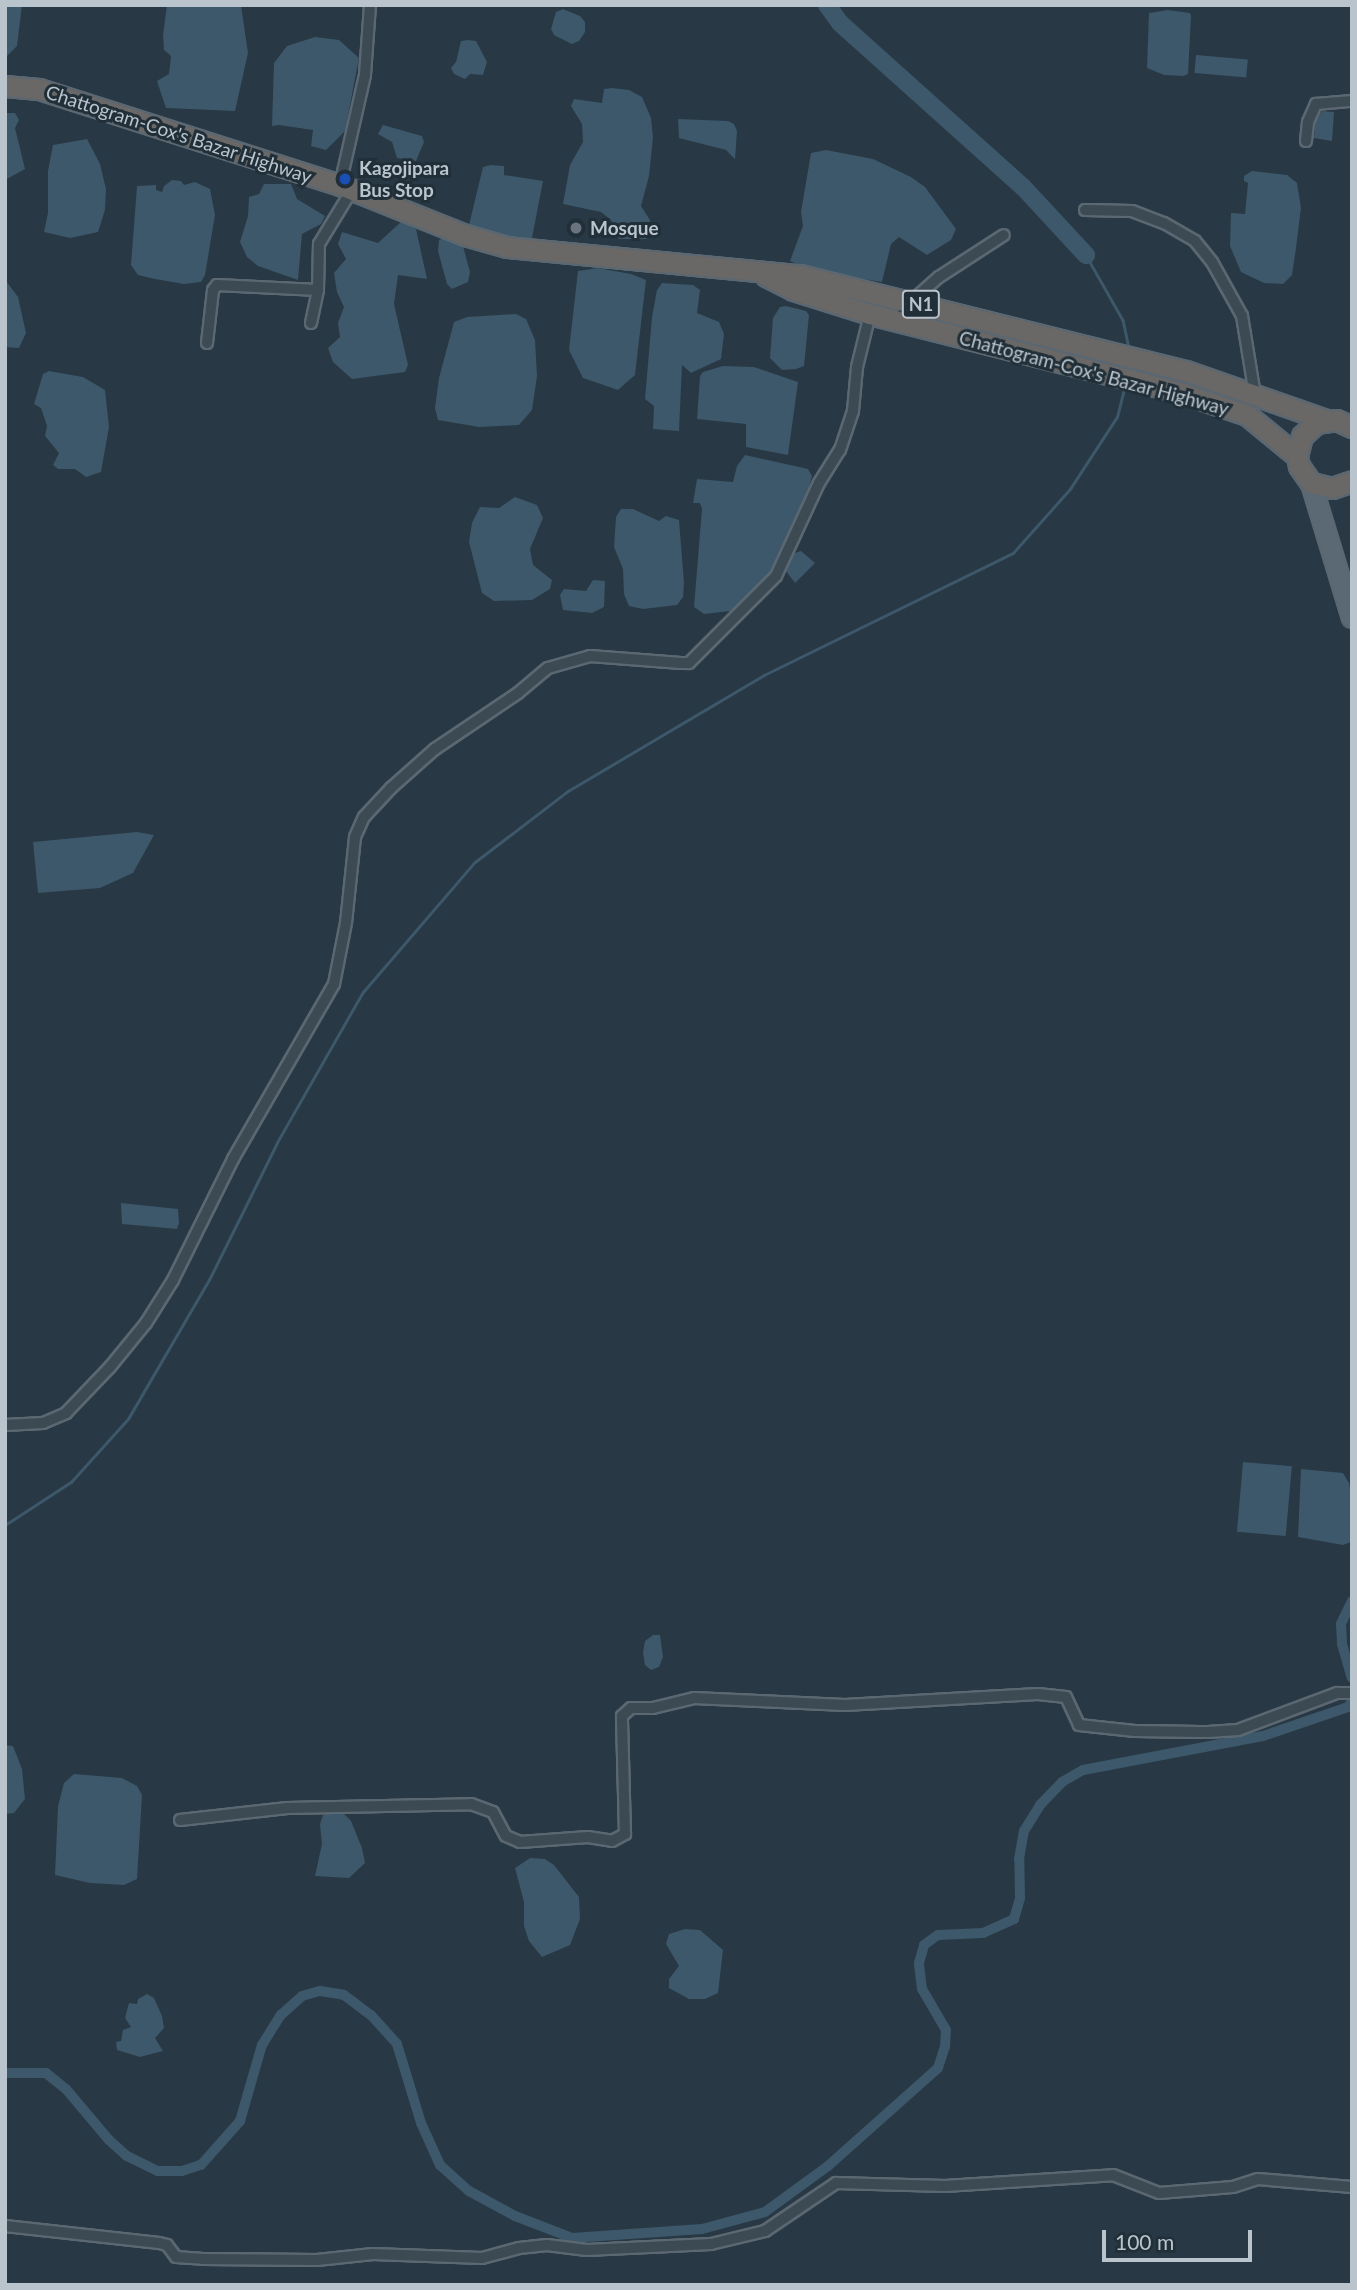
<!DOCTYPE html>
<style>
body{margin:0}
#map{position:relative;width:1357px;height:2290px;overflow:hidden;background:#283844;font-family:Lato,sans-serif}
div>[style]{position:absolute}
.water>*{inset:0;background:#3c586a;transform-origin:0 0}
.stream>*{height:2.5px;margin:-1.25px;padding:0 1.25px;transform-origin:1.25px;border-radius:1.25px;background:#3c586a}
.canal>*{height:10px;margin:-5px;padding:0 5px;transform-origin:5px;border-radius:5px;background:#3c586a}
.river>*{height:18px;margin:-9px;padding:0 9px;transform-origin:9px;border-radius:9px;background:#3c586a}
.roads{filter:drop-shadow(2px 0 #5b6771) drop-shadow(-2px 0 #5b6771) drop-shadow(0 2px #5b6771) drop-shadow(0 -2px #5b6771)}
.minor>*{height:10px;margin:-5px;padding:0 5px;transform-origin:5px;border-radius:5px;background:#3c4a53}
.primary>*{height:18px;margin:-9px;padding:0 9px;transform-origin:9px;border-radius:9px;background:#5a6973}
.trunk>*{height:19px;margin:-9.5px;padding:0 9.5px;transform-origin:9.5px;border-radius:9.5px;background:#6a6866}
.dots>*{width:19px;height:19px;translate:-50% -50%;box-sizing:border-box;border:4px solid #212f39;border-radius:50%}
span{translate:-50% -50%;white-space:nowrap;text-align:center;line-height:1.15;-webkit-text-stroke:6px #212f39;paint-order:stroke}
.shield-label span{padding:2px 5px;background:#212f39;border:2px solid;border-radius:5px;-webkit-text-stroke-width:0}
.shield-label{font-size:18px;color:#bac4cd;font-weight:700}
.street-label{font-size:19px;color:#bac4cd}
.poi-label{font-size:19px;color:#bac4cd;font-weight:700}
.left{translate:0 -50%;text-align:left}
.frame{position:absolute;inset:0;border:7px solid #bac4cd;pointer-events:none}
.scale{position:absolute;left:1102px;top:2230px;width:150px;height:32px;box-sizing:border-box;border:4px solid #bac4cd;border-top:0;padding-left:9px;font-size:21px;line-height:24px;white-space:nowrap;color:#bac4cd;-webkit-text-stroke:5px #212f39;paint-order:stroke}
</style>
<div id="map">
<div class="water">
<i style="clip-path:polygon(5px 5px,22px 5px,17px 46px,5px 58px)"></i>
<i style="clip-path:polygon(167px 5px,241px 5px,248px 53px,235px 111px,166px 108px,157px 81px,169px 74px,171px 56px,164px 50px,163px 35px)"></i>
<i style="clip-path:polygon(563px 9px,580px 16px,585px 22px,585px 32px,579px 41px,572px 44px,554px 35px,551px 29px,556px 12px)"></i>
<i style="clip-path:polygon(1168px 10px,1190px 13px,1191px 16px,1188px 74px,1183px 76px,1164px 75px,1147px 68px,1149px 13px)"></i>
<i style="clip-path:polygon(315px 37px,339px 40px,359px 58px,345px 131px,326px 150px,311px 146px,313px 130px,279px 125px,272px 126px,274px 63px,287px 46px)"></i>
<i style="clip-path:polygon(468px 40px,476px 41px,487px 62px,483px 75px,470px 74px,465px 79px,454px 74px,451px 68px,456px 62px,461px 41px)"></i>
<i style="left:1196px;top:55px;width:52px;height:18px;rotate:5deg"></i>
<i style="clip-path:polygon(612px 88px,629px 90px,642px 97px,651px 118px,653px 137px,649px 176px,641px 206px,650px 220px,651px 235px,646px 239px,619px 239px,611px 220px,601px 212px,563px 204px,570px 165px,583px 142px,582px 124px,571px 106px,574px 99px,602px 103px,604px 89px)"></i>
<i style="clip-path:polygon(1322px 111px,1334px 112px,1332px 141px,1314px 138px,1315px 122px)"></i>
<i style="clip-path:polygon(5px 113px,15px 113px,19px 120px,15px 128px,25px 169px,5px 180px)"></i>
<i style="clip-path:polygon(678px 119px,728px 121px,734px 124px,737px 131px,735px 159px,726px 150px,679px 138px)"></i>
<i style="clip-path:polygon(383px 125px,422px 136px,424px 142px,416px 161px,397px 158px,392px 142px,378px 134px)"></i>
<i style="clip-path:polygon(87px 139px,100px 164px,106px 189px,105px 210px,98px 232px,70px 238px,44px 232px,48px 213px,48px 171px,53px 145px)"></i>
<i style="clip-path:polygon(826px 150px,873px 159px,911px 177px,925px 187px,956px 229px,951px 240px,927px 255px,899px 237px,891px 244px,882px 282px,814px 271px,790px 261px,803px 226px,801px 212px,811px 153px)"></i>
<i style="clip-path:polygon(491px 165px,504px 166px,504px 175px,543px 181px,532px 238px,514px 239px,486px 233px,469px 225px,483px 167px)"></i>
<i style="clip-path:polygon(1252px 171px,1287px 175px,1297px 183px,1301px 208px,1296px 248px,1292px 275px,1283px 284px,1264px 283px,1241px 272px,1230px 246px,1231px 213px,1245px 214px,1248px 183px,1244px 181px,1244px 176px)"></i>
<i style="clip-path:polygon(172px 180px,181px 181px,184px 185px,195px 182px,210px 189px,215px 215px,205px 275px,201px 282px,184px 284px,155px 279px,138px 275px,131px 265px,137px 186px,156px 185px,156px 190px,162px 192px,164px 186px)"></i>
<i style="clip-path:polygon(264px 184px,291px 184px,297px 199px,325px 216px,321px 224px,302px 234px,298px 280px,258px 266px,247px 257px,240px 242px,248px 216px,249px 197px,259px 194px)"></i>
<i style="clip-path:polygon(402px 221px,416px 229px,427px 279px,398px 275px,394px 304px,408px 365px,405px 372px,352px 379px,333px 362px,328px 348px,340px 337px,338px 323px,344px 307px,337px 292px,334px 273px,346px 259px,338px 244px,342px 232px,378px 243px)"></i>
<i style="clip-path:polygon(443px 238px,463px 246px,470px 272px,468px 282px,452px 289px,447px 284px,438px 251px,439px 240px)"></i>
<i style="clip-path:polygon(598px 268px,631px 274px,646px 280px,635px 375px,618px 390px,583px 378px,569px 350px,578px 271px)"></i>
<i style="clip-path:polygon(6px 281px,18px 297px,26px 333px,19px 348px,5px 347px)"></i>
<i style="clip-path:polygon(662px 283px,693px 285px,700px 290px,697px 313px,719px 322px,724px 334px,721px 359px,691px 373px,682px 365px,679px 431px,653px 429px,654px 406px,645px 399px,652px 317px,657px 290px)"></i>
<i style="clip-path:polygon(786px 306px,806px 311px,809px 315px,804px 366px,796px 369px,782px 370px,770px 358px,773px 318px,780px 307px)"></i>
<i style="clip-path:polygon(516px 314px,526px 319px,535px 340px,537px 376px,532px 410px,519px 425px,479px 427px,438px 420px,435px 408px,439px 378px,454px 322px,467px 317px)"></i>
<i style="clip-path:polygon(723px 366px,754px 367px,798px 382px,788px 455px,746px 447px,746px 424px,697px 419px,700px 376px,703px 372px)"></i>
<i style="clip-path:polygon(49px 371px,83px 377px,105px 390px,109px 427px,101px 472px,86px 477px,75px 469px,58px 469px,53px 465px,59px 453px,45px 436px,47px 426px,41px 408px,34px 404px,43px 374px)"></i>
<i style="clip-path:polygon(745px 455px,808px 469px,812px 476px,805px 503px,774px 574px,759px 583px,744px 602px,730px 611px,704px 614px,694px 607px,702px 509px,700px 503px,693px 503px,697px 479px,733px 482px,737px 466px)"></i>
<i style="clip-path:polygon(515px 497px,537px 505px,543px 518px,530px 549px,533px 565px,552px 580px,550px 589px,532px 600px,494px 601px,482px 593px,469px 542px,472px 523px,480px 507px,499px 508px)"></i>
<i style="clip-path:polygon(621px 509px,633px 509px,659px 521px,666px 516px,679px 520px,684px 583px,683px 597px,677px 605px,643px 609px,629px 606px,624px 594px,623px 569px,614px 547px,616px 517px)"></i>
<i style="clip-path:polygon(801px 551px,815px 563px,795px 583px,786px 571px,786px 564px,795px 553px)"></i>
<i style="clip-path:polygon(593px 580px,605px 581px,604px 607px,592px 613px,563px 610px,560px 595px,564px 589px,586px 591px)"></i>
<i style="clip-path:polygon(137px 832px,154px 835px,133px 873px,100px 888px,38px 893px,33px 842px)"></i>
<i style="clip-path:polygon(121px 1203px,178px 1209px,179px 1223px,177px 1229px,122px 1224px)"></i>
<i style="left:1243px;top:1462px;width:49px;height:70px;rotate:5deg"></i>
<i style="clip-path:polygon(1301px 1469px,1343px 1473px,1349px 1483px,1352px 1499px,1351px 1542px,1343px 1545px,1298px 1537px)"></i>
<i style="clip-path:polygon(653px 1635px,660px 1635px,663px 1657px,659px 1667px,651px 1670px,645px 1665px,643px 1653px,645px 1641px)"></i>
<i style="clip-path:polygon(5px 1745px,13px 1746px,22px 1769px,25px 1799px,14px 1813px,5px 1814px)"></i>
<i style="clip-path:polygon(74px 1774px,122px 1778px,137px 1786px,142px 1795px,137px 1879px,124px 1885px,90px 1883px,55px 1875px,58px 1806px,64px 1783px)"></i>
<i style="clip-path:polygon(330px 1813px,343px 1813px,351px 1821px,362px 1848px,365px 1863px,349px 1878px,315px 1876px,322px 1844px,320px 1824px,323px 1815px)"></i>
<i style="clip-path:polygon(530px 1858px,545px 1859px,554px 1865px,579px 1897px,580px 1919px,570px 1945px,542px 1957px,529px 1941px,524px 1926px,524px 1902px,515px 1868px)"></i>
<i style="clip-path:polygon(685px 1929px,700px 1930px,723px 1950px,718px 1993px,705px 1999px,689px 1999px,669px 1988px,669px 1979px,679px 1966px,666px 1944px,669px 1934px)"></i>
<i style="clip-path:polygon(147px 1994px,154px 1998px,162px 2016px,164px 2028px,155px 2038px,163px 2051px,140px 2057px,117px 2050px,116px 2042px,121px 2041px,123px 2030px,131px 2027px,125px 2018px,129px 2003px,137px 2004px,138px 1999px)"></i>
</div>
<div class="stream">
<i style="left:1086px;top:255px;width:75px;rotate:60.4deg"></i>
<i style="left:1123px;top:320px;width:30px;rotate:78deg"></i>
<i style="left:5px;top:1525px;width:79px;rotate:-33.1deg"></i>
<i style="left:71px;top:1482px;width:85px;rotate:-47.9deg"></i>
<i style="left:128px;top:1419px;width:161px;rotate:-59.8deg"></i>
<i style="left:209px;top:1280px;width:157px;rotate:-63.6deg"></i>
<i style="left:279px;top:1139px;width:169px;rotate:-60.3deg"></i>
<i style="left:363px;top:992px;width:172px;rotate:-49.3deg"></i>
<i style="left:475px;top:862px;width:117px;rotate:-37.4deg"></i>
<i style="left:568px;top:791px;width:228px;rotate:-30.6deg"></i>
<i style="left:764px;top:675px;width:277px;rotate:-26.1deg"></i>
<i style="left:1013px;top:553px;width:86px;rotate:-48.3deg"></i>
<i style="left:1070px;top:489px;width:86px;rotate:-56.9deg"></i>
<i style="left:1117px;top:417px;width:32px;rotate:-76deg"></i>
</div>
<div class="canal">
<i style="left:1352px;top:1601px;width:25px;rotate:116deg"></i>
<i style="left:1341px;top:1624px;width:20px;rotate:87deg"></i>
<i style="left:1342px;top:1644px;width:35px;rotate:74deg"></i>
<i style="left:5px;top:2073px;width:41px"></i>
<i style="left:46px;top:2073px;width:26px;rotate:39deg"></i>
<i style="left:66px;top:2089px;width:67px;rotate:49.9deg"></i>
<i style="left:109px;top:2140px;width:24px;rotate:42deg"></i>
<i style="left:127px;top:2156px;width:34px;rotate:26deg"></i>
<i style="left:158px;top:2171px;width:24px"></i>
<i style="left:182px;top:2171px;width:20px;rotate:-18deg"></i>
<i style="left:201px;top:2165px;width:59px;rotate:-48.4deg"></i>
<i style="left:240px;top:2121px;width:79px;rotate:-73.9deg"></i>
<i style="left:262px;top:2045px;width:36px;rotate:-58deg"></i>
<i style="left:281px;top:2015px;width:28px;rotate:-42deg"></i>
<i style="left:302px;top:1996px;width:19px;rotate:-16deg"></i>
<i style="left:320px;top:1991px;width:24px;rotate:9deg"></i>
<i style="left:344px;top:1995px;width:34px;rotate:37deg"></i>
<i style="left:371px;top:2015px;width:39px;rotate:48deg"></i>
<i style="left:397px;top:2044px;width:83px;rotate:73.1deg"></i>
<i style="left:421px;top:2123px;width:46px;rotate:65.7deg"></i>
<i style="left:440px;top:2165px;width:39px;rotate:42deg"></i>
<i style="left:469px;top:2191px;width:52px;rotate:28.5deg"></i>
<i style="left:515px;top:2216px;width:61px;rotate:21.1deg"></i>
<i style="left:572px;top:2238px;width:130px;rotate:-4deg"></i>
<i style="left:702px;top:2229px;width:65px;rotate:-15.1deg"></i>
<i style="left:765px;top:2212px;width:78px;rotate:-36.1deg"></i>
<i style="left:828px;top:2166px;width:147px;rotate:-41.7deg"></i>
<i style="left:938px;top:2068px;width:22px;rotate:-72deg"></i>
<i style="left:945px;top:2047px;width:17px;rotate:-87deg"></i>
<i style="left:946px;top:2030px;width:48px;rotate:-120.3deg"></i>
<i style="left:922px;top:1989px;width:26px;rotate:-97deg"></i>
<i style="left:919px;top:1963px;width:19px;rotate:-74deg"></i>
<i style="left:924px;top:1945px;width:17px;rotate:-36deg"></i>
<i style="left:938px;top:1935px;width:45px;rotate:-2.5deg"></i>
<i style="left:983px;top:1933px;width:34px;rotate:-24deg"></i>
<i style="left:1014px;top:1919px;width:22px;rotate:-74deg"></i>
<i style="left:1020px;top:1898px;width:39px;rotate:-91deg"></i>
<i style="left:1019px;top:1859px;width:28px;rotate:-80deg"></i>
<i style="left:1024px;top:1831px;width:31px;rotate:-58deg"></i>
<i style="left:1040px;top:1805px;width:32px;rotate:-46deg"></i>
<i style="left:1062px;top:1782px;width:24px;rotate:-30deg"></i>
<i style="left:1083px;top:1770px;width:183px;rotate:-10.7deg"></i>
<i style="left:1263px;top:1736px;width:90px;rotate:-18.8deg"></i>
<i style="left:1348px;top:1707px;width:7px;rotate:-56deg"></i>
</div>
<div class="river">
<i style="left:827px;top:5px;width:22px;rotate:54deg"></i>
<i style="left:840px;top:23px;width:246px;rotate:41.9deg"></i>
<i style="left:1023px;top:187px;width:93px;rotate:47.2deg"></i>
</div>
<div class="roads">
<div class="minor">
<i style="left:1306px;top:141px;width:19px;rotate:-84deg"></i>
<i style="left:1308px;top:122px;width:20px;rotate:-66deg"></i>
<i style="left:1316px;top:104px;width:36px;rotate:-5deg"></i>
<i style="left:340px;top:185px;width:113px;rotate:-77.2deg"></i>
<i style="left:365px;top:75px;width:70px;rotate:-85.9deg"></i>
<i style="left:1085px;top:210px;width:47px;rotate:1.2deg"></i>
<i style="left:1132px;top:211px;width:34px;rotate:21deg"></i>
<i style="left:1164px;top:223px;width:36px;rotate:30deg"></i>
<i style="left:1195px;top:241px;width:27px;rotate:51deg"></i>
<i style="left:1212px;top:262px;width:62px;rotate:60.9deg"></i>
<i style="left:1242px;top:316px;width:80px;rotate:80.7deg"></i>
<i style="left:898px;top:320px;width:24px;rotate:-54deg"></i>
<i style="left:912px;top:301px;width:36px;rotate:-42deg"></i>
<i style="left:939px;top:277px;width:77px;rotate:-32.9deg"></i>
<i style="left:311px;top:323px;width:34px;rotate:-78deg"></i>
<i style="left:318px;top:290px;width:46px;rotate:-88.8deg"></i>
<i style="left:319px;top:244px;width:63px;rotate:-58.6deg"></i>
<i style="left:207px;top:343px;width:53px;rotate:-83.5deg"></i>
<i style="left:213px;top:290px;width:6px;rotate:-51deg"></i>
<i style="left:217px;top:285px;width:101px;rotate:2.8deg"></i>
<i style="left:5px;top:1425px;width:38px;rotate:-3deg"></i>
<i style="left:43px;top:1423px;width:25px;rotate:-23deg"></i>
<i style="left:66px;top:1413px;width:64px;rotate:-46.3deg"></i>
<i style="left:110px;top:1367px;width:57px;rotate:-50.7deg"></i>
<i style="left:146px;top:1323px;width:51px;rotate:-57.9deg"></i>
<i style="left:173px;top:1280px;width:135px;rotate:-63.6deg"></i>
<i style="left:233px;top:1159px;width:202px;rotate:-60deg"></i>
<i style="left:334px;top:984px;width:62px;rotate:-78.9deg"></i>
<i style="left:346px;top:923px;width:86px;rotate:-84deg"></i>
<i style="left:355px;top:837px;width:22px;rotate:-66deg"></i>
<i style="left:364px;top:817px;width:40px;rotate:-47deg"></i>
<i style="left:391px;top:788px;width:59px;rotate:-41.6deg"></i>
<i style="left:435px;top:749px;width:100px;rotate:-34deg"></i>
<i style="left:518px;top:693px;width:39px;rotate:-40deg"></i>
<i style="left:548px;top:668px;width:44px;rotate:-15.9deg"></i>
<i style="left:590px;top:656px;width:91px;rotate:4.4deg"></i>
<i style="left:681px;top:663px;width:8px"></i>
<i style="left:689px;top:663px;width:123px;rotate:-45deg"></i>
<i style="left:776px;top:576px;width:102px;rotate:-65.2deg"></i>
<i style="left:819px;top:483px;width:39px;rotate:-58deg"></i>
<i style="left:840px;top:450px;width:41px;rotate:-71.6deg"></i>
<i style="left:853px;top:411px;width:44px;rotate:-84.8deg"></i>
<i style="left:857px;top:367px;width:55px;rotate:-76.2deg"></i>
<i style="left:180px;top:1820px;width:108px;rotate:-6.4deg"></i>
<i style="left:287px;top:1808px;width:184px;rotate:-1.2deg"></i>
<i style="left:471px;top:1804px;width:23px;rotate:20deg"></i>
<i style="left:493px;top:1812px;width:27px;rotate:62deg"></i>
<i style="left:506px;top:1836px;width:15px;rotate:23deg"></i>
<i style="left:520px;top:1842px;width:68px;rotate:-4.2deg"></i>
<i style="left:588px;top:1837px;width:24px;rotate:9deg"></i>
<i style="left:612px;top:1841px;width:15px;rotate:-28deg"></i>
<i style="left:625px;top:1834px;width:118px;rotate:-91.5deg"></i>
<i style="left:622px;top:1716px;width:12px;rotate:-42deg"></i>
<i style="left:631px;top:1708px;width:22px"></i>
<i style="left:653px;top:1708px;width:42px;rotate:-13.7deg"></i>
<i style="left:694px;top:1698px;width:151px;rotate:2.7deg"></i>
<i style="left:845px;top:1705px;width:193px;rotate:-3.3deg"></i>
<i style="left:1038px;top:1694px;width:28px;rotate:6deg"></i>
<i style="left:1066px;top:1697px;width:31px;rotate:65deg"></i>
<i style="left:1079px;top:1725px;width:56px;rotate:6.1deg"></i>
<i style="left:1135px;top:1731px;width:73px;rotate:0.8deg"></i>
<i style="left:1208px;top:1732px;width:30px;rotate:-4deg"></i>
<i style="left:1238px;top:1730px;width:106px;rotate:-20.5deg"></i>
<i style="left:1337px;top:1693px;width:15px"></i>
<i style="left:5px;top:2226px;width:155px;rotate:6.3deg"></i>
<i style="left:159px;top:2243px;width:8px;rotate:14deg"></i>
<i style="left:167px;top:2245px;width:15px;rotate:53deg"></i>
<i style="left:176px;top:2257px;width:27px;rotate:4deg"></i>
<i style="left:203px;top:2259px;width:114px;rotate:0.5deg"></i>
<i style="left:317px;top:2260px;width:56px;rotate:-6.1deg"></i>
<i style="left:373px;top:2254px;width:109px;rotate:2.1deg"></i>
<i style="left:482px;top:2258px;width:38px;rotate:-15deg"></i>
<i style="left:519px;top:2248px;width:28px;rotate:-6deg"></i>
<i style="left:547px;top:2245px;width:40px;rotate:7.1deg"></i>
<i style="left:587px;top:2250px;width:124px;rotate:-2.8deg"></i>
<i style="left:711px;top:2244px;width:56px;rotate:-13.5deg"></i>
<i style="left:765px;top:2231px;width:86px;rotate:-34.1deg"></i>
<i style="left:836px;top:2183px;width:109px;rotate:1.6deg"></i>
<i style="left:945px;top:2186px;width:168px;rotate:-3.7deg"></i>
<i style="left:1113px;top:2175px;width:49px;rotate:21.4deg"></i>
<i style="left:1159px;top:2193px;width:74px;rotate:-4.6deg"></i>
<i style="left:1233px;top:2187px;width:26px;rotate:-18deg"></i>
<i style="left:1258px;top:2179px;width:94px;rotate:4.9deg"></i>
</div>
<div class="primary">
<i style="left:1311px;top:483px;width:141px;rotate:73.1deg"></i>
</div>
<div class="trunk">
<i style="left:5px;top:86px;width:34px;rotate:5deg"></i>
<i style="left:39px;top:89px;width:316px;rotate:17.7deg"></i>
<i style="left:340px;top:185px;width:135px;rotate:21.8deg"></i>
<i style="left:465px;top:235px;width:44px;rotate:15.9deg"></i>
<i style="left:507px;top:247px;width:294px;rotate:5.5deg"></i>
<i style="left:800px;top:275px;width:398px;rotate:14deg"></i>
<i style="left:1186px;top:371px;width:148px;rotate:19.3deg"></i>
<i style="left:766px;top:276px;width:30px;rotate:27deg"></i>
<i style="left:793px;top:290px;width:81px;rotate:17.3deg"></i>
<i style="left:870px;top:314px;width:322px;rotate:14.2deg"></i>
<i style="left:1182px;top:393px;width:69px;rotate:18.7deg"></i>
<i style="left:1247px;top:415px;width:65px;rotate:39.4deg"></i>
<i style="left:1352px;top:427px;width:17px;rotate:-156deg"></i>
<i style="left:1336px;top:420px;width:20px;rotate:171deg"></i>
<i style="left:1316px;top:423px;width:19px;rotate:137deg"></i>
<i style="left:1302px;top:436px;width:21px;rotate:104deg"></i>
<i style="left:1297px;top:456px;width:10px;rotate:79deg"></i>
<i style="left:1299px;top:466px;width:21px;rotate:55deg"></i>
<i style="left:1311px;top:483px;width:22px;rotate:13deg"></i>
<i style="left:1332px;top:488px;width:21px;rotate:-19deg"></i>
</div>
</div>
<div class="dots">
<i style="left:345px;top:179px;background:#1a4fb4"></i>
<i style="left:576px;top:228px;background:#6b7280"></i>
</div>
<div class="shield-label">
<span style="left:921px;top:304px">N1</span>
</div>
<div class="street-label">
<span style="left:179px;top:134px;rotate:18deg">Chattogram-Cox's Bazar Highway</span>
<span style="left:1094px;top:373px;rotate:15deg">Chattogram-Cox's Bazar Highway</span>
</div>
<div class="poi-label">
<span class="left" style="left:359px;top:179px">Kagojipara<br>Bus Stop</span>
<span class="left" style="left:590px;top:228px">Mosque</span>
</div>
<div class="frame"></div>
<div class="scale">100 m</div>
</div>
